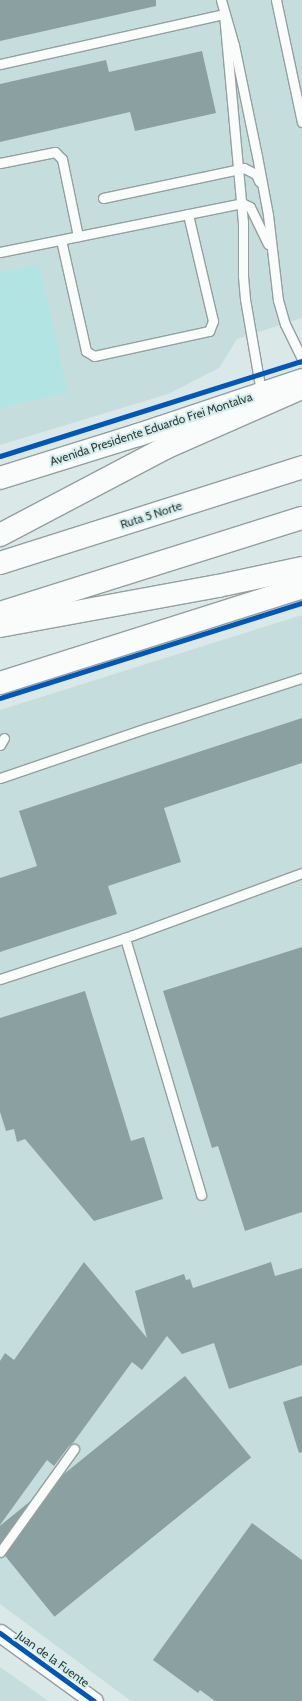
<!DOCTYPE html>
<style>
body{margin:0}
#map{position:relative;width:302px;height:1701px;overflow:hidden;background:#dae8e7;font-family:Cabin,sans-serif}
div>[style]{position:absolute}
.built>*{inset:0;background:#c5dedd}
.green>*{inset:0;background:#b2e4e3}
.building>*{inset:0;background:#8ba1a1;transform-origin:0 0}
.roads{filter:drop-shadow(1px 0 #949f9e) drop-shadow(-1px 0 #949f9e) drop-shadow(0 1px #949f9e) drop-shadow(0 -1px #949f9e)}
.lane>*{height:9px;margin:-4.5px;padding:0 4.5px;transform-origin:4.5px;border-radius:4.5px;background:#f9fcfb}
.street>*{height:17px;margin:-8.5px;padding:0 8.5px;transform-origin:8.5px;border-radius:8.5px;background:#f9fcfb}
.secondary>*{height:22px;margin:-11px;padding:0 11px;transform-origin:11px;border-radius:11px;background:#f9fcfb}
.highway>*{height:22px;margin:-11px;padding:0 11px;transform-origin:11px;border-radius:11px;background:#f9fcfb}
.cycleway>*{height:5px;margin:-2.5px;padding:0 2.5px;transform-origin:2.5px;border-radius:2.5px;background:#0057b8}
span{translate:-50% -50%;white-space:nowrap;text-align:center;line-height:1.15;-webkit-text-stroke:4px #d4eeed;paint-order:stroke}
.street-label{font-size:12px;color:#323c3c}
</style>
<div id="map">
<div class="built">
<i style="clip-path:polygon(0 0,302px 0,302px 318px,237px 339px,219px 368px,168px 394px,0 445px)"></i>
<i style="clip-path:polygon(302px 615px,302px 1701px,131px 1701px,0 1604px,0 710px)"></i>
<i style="clip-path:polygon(0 1667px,30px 1688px,48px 1701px,0 1701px)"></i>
</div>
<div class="green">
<i style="clip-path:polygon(39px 264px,68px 392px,0 408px,0 273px)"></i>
</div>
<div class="building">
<i style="clip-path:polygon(0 0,156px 0,156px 6px,0 41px)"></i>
<i style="clip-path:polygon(202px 51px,216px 113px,135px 131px,130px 112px,0 142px,0 84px,106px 60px,109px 72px)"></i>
<i style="clip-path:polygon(302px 718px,302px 763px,164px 808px,181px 862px,108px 886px,117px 914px,0 952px,0 878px,37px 866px,19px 811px)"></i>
<i style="clip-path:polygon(302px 947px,302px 1212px,245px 1231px,218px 1146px,212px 1148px,163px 991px)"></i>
<i style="clip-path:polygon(85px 991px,131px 1141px,144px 1137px,163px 1199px,94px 1221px,25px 1139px,17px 1142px,14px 1129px,6px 1131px,0 1112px,0 1018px)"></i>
<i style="clip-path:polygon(84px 1262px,147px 1338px,135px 1291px,184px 1274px,186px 1280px,190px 1279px,193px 1288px,271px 1262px,275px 1276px,302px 1268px,302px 1365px,229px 1389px,214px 1343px,182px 1354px,167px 1336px,142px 1370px,132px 1362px,73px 1443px,69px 1446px,54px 1466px,47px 1460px,0 1525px,0 1361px,5px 1353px,14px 1360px)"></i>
<i style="left:185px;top:1376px;width:105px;height:253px;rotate:51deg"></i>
<i style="clip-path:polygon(302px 1396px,302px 1452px,299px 1453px,283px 1402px)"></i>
<i style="clip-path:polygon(252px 1523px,302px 1560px,302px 1701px,215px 1701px,200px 1690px,198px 1693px,153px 1660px)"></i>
</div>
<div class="roads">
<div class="lane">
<i style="left:221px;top:0;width:47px;rotate:73.9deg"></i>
<i style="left:234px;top:45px;width:113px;rotate:78.3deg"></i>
<i style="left:257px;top:156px;width:60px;rotate:79.4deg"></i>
<i style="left:268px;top:215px;width:86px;rotate:83.3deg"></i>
<i style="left:278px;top:300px;width:25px;rotate:74deg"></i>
<i style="left:285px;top:324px;width:39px;rotate:64deg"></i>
<i style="left:276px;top:0;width:125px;rotate:78deg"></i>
<i style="left:224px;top:14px;width:209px;rotate:84.8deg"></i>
<i style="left:243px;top:222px;width:54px;rotate:90deg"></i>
<i style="left:243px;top:276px;width:23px;rotate:85deg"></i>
<i style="left:245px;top:299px;width:94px;rotate:80.2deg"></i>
<i style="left:0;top:64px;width:230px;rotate:-12.6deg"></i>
<i style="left:0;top:163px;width:56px;rotate:-11.3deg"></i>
<i style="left:55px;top:152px;width:10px;rotate:45deg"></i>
<i style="left:62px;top:159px;width:79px;rotate:78.3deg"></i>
<i style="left:103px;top:198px;width:144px;rotate:-12deg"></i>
<i style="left:244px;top:168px;width:13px;rotate:27deg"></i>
<i style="left:256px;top:174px;width:8px;rotate:67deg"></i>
<i style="left:61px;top:240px;width:114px;rotate:77.3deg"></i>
<i style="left:86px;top:351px;width:9px;rotate:32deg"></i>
<i style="left:94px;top:356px;width:118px;rotate:-12.3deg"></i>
<i style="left:209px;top:331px;width:11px;rotate:-68deg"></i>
<i style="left:213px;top:321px;width:110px;rotate:-103.2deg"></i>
<i style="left:0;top:252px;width:247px;rotate:-11.4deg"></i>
<i style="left:242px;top:203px;width:9px;rotate:27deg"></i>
<i style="left:250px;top:207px;width:41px;rotate:64.1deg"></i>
<i style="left:0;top:745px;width:8px;rotate:-60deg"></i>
<i style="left:0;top:778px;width:158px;rotate:-18.8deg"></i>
<i style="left:150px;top:727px;width:160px;rotate:-17.9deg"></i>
<i style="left:125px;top:938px;width:268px;rotate:73.5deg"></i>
<i style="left:0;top:979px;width:132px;rotate:-18.2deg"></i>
<i style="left:125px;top:938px;width:189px;rotate:-20.2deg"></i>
<i style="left:0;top:1552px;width:127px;rotate:-54.3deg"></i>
</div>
<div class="street">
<i style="left:0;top:1633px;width:116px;rotate:35.9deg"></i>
</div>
<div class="secondary">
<i style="left:0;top:478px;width:145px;rotate:-17.3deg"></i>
<i style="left:138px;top:435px;width:173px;rotate:-18.5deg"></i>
<i style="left:0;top:683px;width:317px;rotate:-17.6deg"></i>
</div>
<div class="highway">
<i style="left:0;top:535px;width:187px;rotate:-27.8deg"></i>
<i style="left:165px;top:448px;width:150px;rotate:-23.7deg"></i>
<i style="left:0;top:563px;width:317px;rotate:-17.6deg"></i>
<i style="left:0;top:613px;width:317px;rotate:-17.5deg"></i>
<i style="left:0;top:626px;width:222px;rotate:-10.4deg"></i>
<i style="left:218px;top:586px;width:86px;rotate:-12.1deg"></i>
</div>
</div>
<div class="cycleway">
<i style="left:0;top:456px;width:317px;rotate:-17.5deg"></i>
<i style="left:0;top:698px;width:317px;rotate:-17.5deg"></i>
<i style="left:0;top:1633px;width:116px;rotate:35.9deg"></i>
</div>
<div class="street-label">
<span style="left:151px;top:429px;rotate:-18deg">Avenida Presidente Eduardo Frei Montalva</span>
<span style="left:151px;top:515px;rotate:-18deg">Ruta 5 Norte</span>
<span style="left:53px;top:1659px;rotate:36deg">Juan de la Fuente</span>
</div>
</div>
